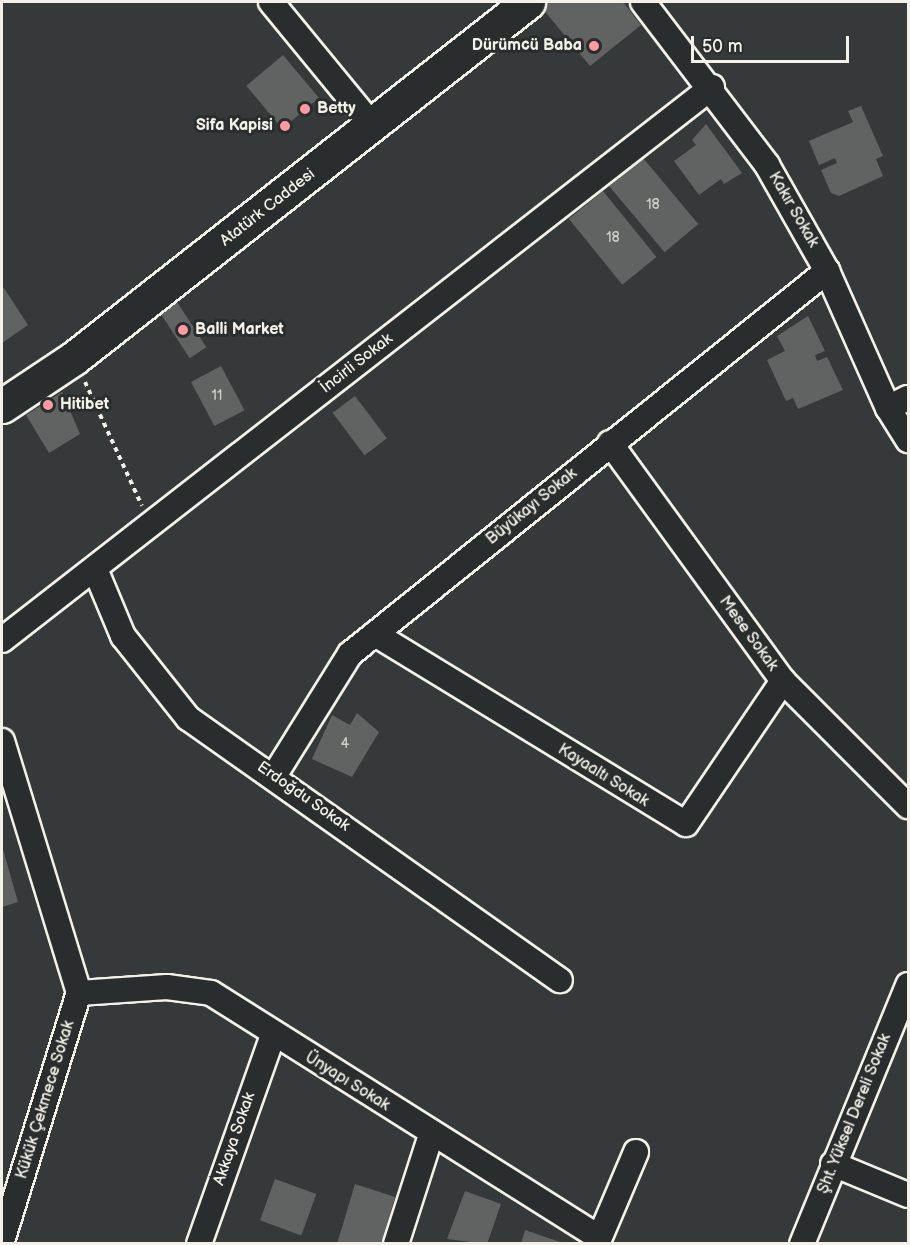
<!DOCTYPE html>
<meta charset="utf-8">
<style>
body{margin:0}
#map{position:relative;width:910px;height:1245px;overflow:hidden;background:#363939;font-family:"Balsamiq Sans",sans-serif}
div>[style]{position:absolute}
.building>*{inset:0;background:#616362;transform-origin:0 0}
.path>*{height:4px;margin-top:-2px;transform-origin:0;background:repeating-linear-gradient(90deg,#f4f1e8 0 4.5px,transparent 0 9px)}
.roads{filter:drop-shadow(2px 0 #f4f1e8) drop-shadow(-2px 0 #f4f1e8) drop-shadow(0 2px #f4f1e8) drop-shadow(0 -2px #f4f1e8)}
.minor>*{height:24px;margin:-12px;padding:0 12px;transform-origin:12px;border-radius:12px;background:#2a2d2e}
.secondary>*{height:33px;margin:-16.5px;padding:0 16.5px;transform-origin:16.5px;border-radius:16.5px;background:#2a2d2e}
.dots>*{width:16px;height:16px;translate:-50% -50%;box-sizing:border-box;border:3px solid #2a2d2e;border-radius:50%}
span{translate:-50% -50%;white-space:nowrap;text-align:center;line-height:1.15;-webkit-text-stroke:6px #2a2d2e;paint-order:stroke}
.number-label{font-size:14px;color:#cfcec6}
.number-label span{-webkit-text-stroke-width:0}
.poi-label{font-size:16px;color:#f4f1e8;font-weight:700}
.right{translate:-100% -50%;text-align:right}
.left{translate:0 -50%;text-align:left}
.street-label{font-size:16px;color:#f4f1e8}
.frame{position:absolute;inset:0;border:3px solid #f4f1e8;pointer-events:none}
.scale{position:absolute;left:691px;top:36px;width:158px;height:27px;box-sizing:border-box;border:3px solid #f4f1e8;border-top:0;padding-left:8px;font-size:18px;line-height:21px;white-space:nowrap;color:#f4f1e8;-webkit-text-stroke:4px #2a2d2e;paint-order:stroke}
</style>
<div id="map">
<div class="building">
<i style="clip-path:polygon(537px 2px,623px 2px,641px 25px,590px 66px)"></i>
<i style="left:283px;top:55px;width:56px;height:48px;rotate:50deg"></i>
<i style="clip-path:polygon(861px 106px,883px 156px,876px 159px,883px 176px,839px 196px,831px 193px,821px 170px,837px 163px,835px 158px,819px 165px,809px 141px,853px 122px,848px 111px)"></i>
<i style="clip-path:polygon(706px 124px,742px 173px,724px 184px,721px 179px,699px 195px,674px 161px,696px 145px,692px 140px)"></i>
<i style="left:643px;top:158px;width:86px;height:44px;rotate:50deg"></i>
<i style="left:603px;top:191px;width:85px;height:44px;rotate:51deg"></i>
<i style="clip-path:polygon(4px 288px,28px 325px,2px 343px,2px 289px)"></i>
<i style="left:177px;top:302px;width:54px;height:20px;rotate:57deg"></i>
<i style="clip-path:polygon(808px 316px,825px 351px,815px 355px,817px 361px,827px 357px,843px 390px,798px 409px,793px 398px,786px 401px,767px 360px,785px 351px,777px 336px)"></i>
<i style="left:221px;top:366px;width:50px;height:34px;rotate:62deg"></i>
<i style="clip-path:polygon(62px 392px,80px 434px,49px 453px,26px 415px)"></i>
<i style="left:355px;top:396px;width:53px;height:28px;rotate:53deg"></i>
<i style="clip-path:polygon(357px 713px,379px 732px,352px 777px,312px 759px,332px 715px,350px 725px)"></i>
<i style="clip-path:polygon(2px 846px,18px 902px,2px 907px)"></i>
<i style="left:275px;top:1179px;width:44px;height:44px;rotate:20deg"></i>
<i style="clip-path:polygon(355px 1184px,395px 1197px,381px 1244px,337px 1244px)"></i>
<i style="clip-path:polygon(465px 1191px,501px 1204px,487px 1244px,447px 1239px)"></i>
<i style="clip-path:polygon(525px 1230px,563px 1243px,563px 1244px,521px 1244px)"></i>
</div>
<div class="path">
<i style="left:85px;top:382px;width:136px;rotate:65.3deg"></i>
</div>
<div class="roads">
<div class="minor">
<i style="left:271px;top:2px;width:159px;rotate:50.6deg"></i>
<i style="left:643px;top:2px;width:205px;rotate:52.7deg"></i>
<i style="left:767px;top:165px;width:122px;rotate:60.5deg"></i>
<i style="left:827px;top:271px;width:150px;rotate:66deg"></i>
<i style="left:888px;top:408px;width:38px;rotate:58deg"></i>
<i style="left:888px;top:408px;width:22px;rotate:-27deg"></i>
<i style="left:610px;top:443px;width:294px;rotate:54deg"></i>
<i style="left:783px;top:681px;width:177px;rotate:45deg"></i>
<i style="left:95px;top:569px;width:73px;rotate:67.3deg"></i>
<i style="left:123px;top:636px;width:105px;rotate:51.6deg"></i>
<i style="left:188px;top:718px;width:455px;rotate:35.2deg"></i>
<i style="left:375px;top:634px;width:364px;rotate:31.4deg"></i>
<i style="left:686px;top:824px;width:173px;rotate:-55.9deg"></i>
<i style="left:2px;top:640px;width:900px;rotate:-37.91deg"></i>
<i style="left:2px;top:741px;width:264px;rotate:73deg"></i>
<i style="left:274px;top:776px;width:144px;rotate:-58.1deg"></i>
<i style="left:350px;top:654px;width:612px;rotate:-38.76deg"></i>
<i style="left:79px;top:993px;width:88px;rotate:-3.9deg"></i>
<i style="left:167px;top:987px;width:44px;rotate:7.8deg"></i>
<i style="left:211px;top:993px;width:458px;rotate:32.2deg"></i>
<i style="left:833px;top:1164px;width:81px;rotate:22.5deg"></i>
<i style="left:2px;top:1241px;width:260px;rotate:-72.8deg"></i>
<i style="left:199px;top:1244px;width:222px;rotate:-70.5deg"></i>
<i style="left:396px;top:1244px;width:114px;rotate:-72.2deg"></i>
<i style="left:597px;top:1244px;width:100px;rotate:-67deg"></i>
<i style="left:802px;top:1244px;width:280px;rotate:-67.7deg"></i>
</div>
<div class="secondary">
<i style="left:2px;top:406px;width:87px;rotate:-33.7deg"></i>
<i style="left:74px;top:358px;width:577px;rotate:-38.1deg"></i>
</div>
</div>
<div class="dots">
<i style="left:594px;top:46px;background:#ff9aa2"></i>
<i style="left:305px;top:109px;background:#ff9aa2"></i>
<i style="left:285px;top:126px;background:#ff9aa2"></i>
<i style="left:183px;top:330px;background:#ff9aa2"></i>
<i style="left:48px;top:405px;background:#ff9aa2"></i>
</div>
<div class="number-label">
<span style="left:653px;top:205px">18</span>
<span style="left:613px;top:238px">18</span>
<span style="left:217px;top:396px">11</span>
<span style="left:345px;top:744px">4</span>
</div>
<div class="poi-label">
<span class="right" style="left:582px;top:46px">Dürümcü Baba</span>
<span class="left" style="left:317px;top:109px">Betty</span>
<span class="right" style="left:273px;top:126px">Sifa Kapisi</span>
<span class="left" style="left:195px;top:330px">Balli Market</span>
<span class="left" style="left:60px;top:405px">Hitibet</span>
</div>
<div class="street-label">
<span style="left:268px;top:208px;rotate:-38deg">Atatürk Caddesi</span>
<span style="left:793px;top:210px;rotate:60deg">Kakır Sokak</span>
<span style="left:357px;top:364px;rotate:-38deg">İncirli Sokak</span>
<span style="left:532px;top:507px;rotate:-39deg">Büyükayı Sokak</span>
<span style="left:748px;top:634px;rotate:54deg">Mese Sokak</span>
<span style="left:603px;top:776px;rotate:32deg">Kayaaltı Sokak</span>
<span style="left:303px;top:797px;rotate:35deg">Erdoğdu Sokak</span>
<span style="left:347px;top:1082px;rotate:32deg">Ünyapı Sokak</span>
<span style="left:46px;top:1100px;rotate:-73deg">Kükük Çekmece Sokak</span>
<span style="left:855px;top:1114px;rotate:-68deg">Şht. Yüksel Dereli Sokak</span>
<span style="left:235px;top:1139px;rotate:-71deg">Akkaya Sokak</span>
</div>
<div class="frame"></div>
<div class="scale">50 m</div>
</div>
